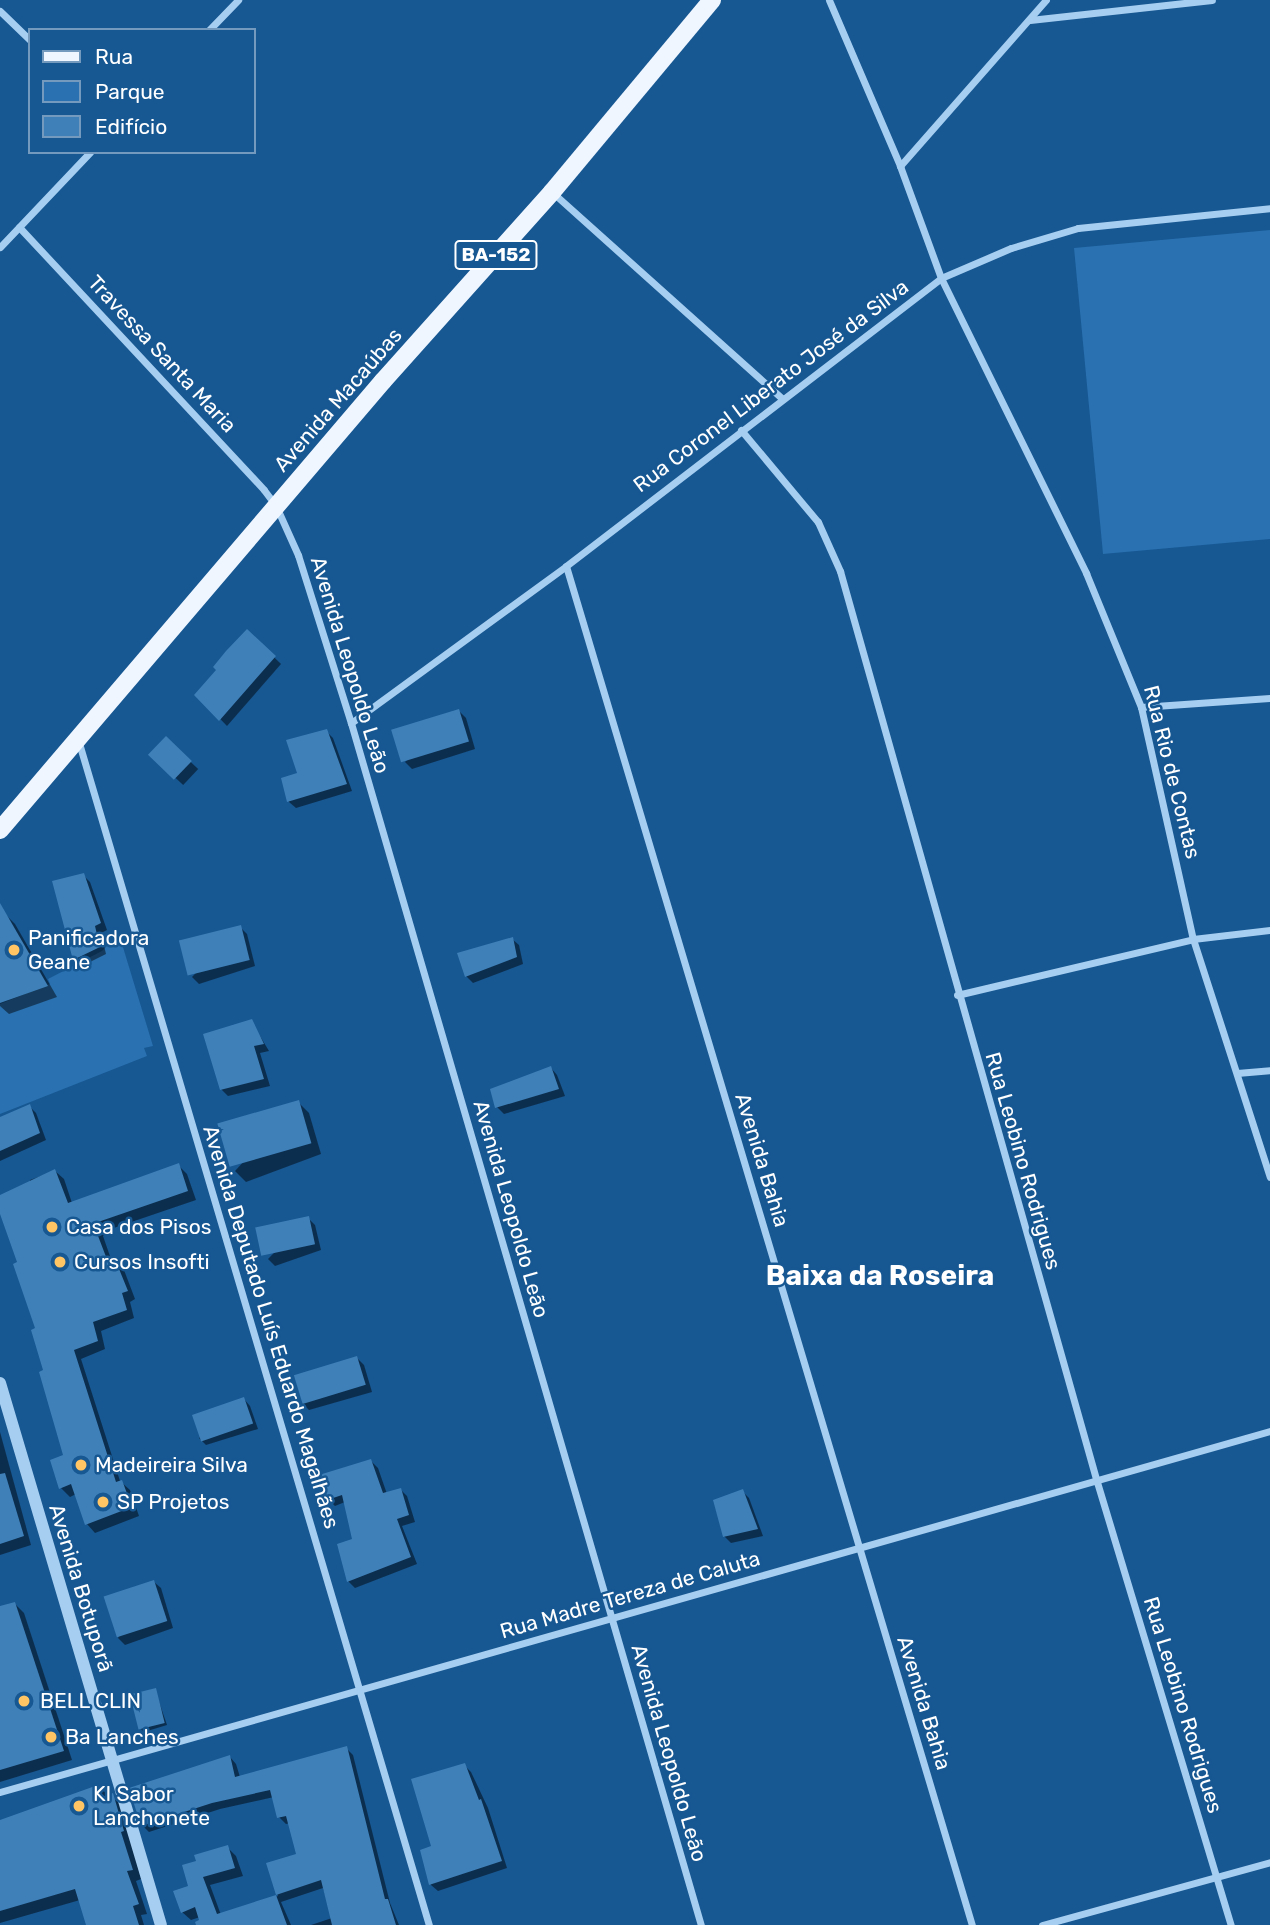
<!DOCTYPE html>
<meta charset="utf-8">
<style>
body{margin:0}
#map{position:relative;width:1270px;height:1925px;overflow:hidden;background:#175792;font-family:Rubik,sans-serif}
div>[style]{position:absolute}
.green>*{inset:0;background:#2971b0}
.shadow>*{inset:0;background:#0007;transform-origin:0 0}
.building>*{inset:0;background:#3f80b9;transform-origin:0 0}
.minor>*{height:7px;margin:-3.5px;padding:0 3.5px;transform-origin:3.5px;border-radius:3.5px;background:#a6cef0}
.tertiary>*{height:12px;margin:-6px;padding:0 6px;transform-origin:6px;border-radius:6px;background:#a6cef0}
.primary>*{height:18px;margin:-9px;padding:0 9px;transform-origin:9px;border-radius:9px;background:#eff6ff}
.dots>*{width:19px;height:19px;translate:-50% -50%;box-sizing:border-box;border:4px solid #175792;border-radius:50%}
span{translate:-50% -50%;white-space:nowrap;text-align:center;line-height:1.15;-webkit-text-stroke:5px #175792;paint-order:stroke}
.shield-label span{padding:2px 5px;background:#175792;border:2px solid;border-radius:5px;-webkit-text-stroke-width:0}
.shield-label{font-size:19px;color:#fff;font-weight:700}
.street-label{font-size:21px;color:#fff}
.poi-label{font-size:21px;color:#fff}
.left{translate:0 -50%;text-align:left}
.district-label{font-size:28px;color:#fff;font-weight:700}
.legend{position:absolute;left:28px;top:28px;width:228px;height:126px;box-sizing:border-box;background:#175792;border:2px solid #749abe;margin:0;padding:9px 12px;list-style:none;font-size:21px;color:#fff}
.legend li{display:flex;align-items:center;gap:14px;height:35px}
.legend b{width:35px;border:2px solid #749abe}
</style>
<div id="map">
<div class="green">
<i style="clip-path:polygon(1270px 230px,1270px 539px,1103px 554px,1074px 248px)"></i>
<i style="clip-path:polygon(119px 934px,153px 1046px,144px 1048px,147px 1056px,0 1114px,0 1004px,50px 984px,48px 979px,102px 951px)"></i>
</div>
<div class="shadow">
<i style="clip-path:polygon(247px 631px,281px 664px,227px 726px,197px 695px)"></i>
<i style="clip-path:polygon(459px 711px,466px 718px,475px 749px,412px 769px,405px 762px)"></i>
<i style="clip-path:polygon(326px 731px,333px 738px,352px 791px,296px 808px,289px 802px,283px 779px,299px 775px)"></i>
<i style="left:166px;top:739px;width:44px;height:22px;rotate:43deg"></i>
<i style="clip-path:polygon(83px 875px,90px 882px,107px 930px,101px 933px,106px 954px,82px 966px,75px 959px)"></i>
<i style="clip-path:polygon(4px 913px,15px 924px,57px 997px,9px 1014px,0 1006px,0 917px)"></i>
<i style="clip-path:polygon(240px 927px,247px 934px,255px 966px,199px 984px,192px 977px)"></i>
<i style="clip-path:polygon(512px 939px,519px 945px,523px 964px,473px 983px,466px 976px)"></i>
<i style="clip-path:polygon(251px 1021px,269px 1051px,260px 1053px,270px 1086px,228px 1096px,221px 1089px)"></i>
<i style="clip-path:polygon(551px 1068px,557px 1075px,565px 1096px,504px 1114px,497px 1107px)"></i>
<i style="clip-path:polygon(298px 1102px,309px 1113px,321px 1154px,246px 1182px,235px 1171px)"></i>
<i style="clip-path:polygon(29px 1106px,36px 1113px,46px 1140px,0 1161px,0 1118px)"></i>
<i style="clip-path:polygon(178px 1165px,187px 1174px,196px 1200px,105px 1231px,107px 1235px,103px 1236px,112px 1262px,124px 1270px,135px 1299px,130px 1302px,134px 1318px,101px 1331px,105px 1349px,81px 1359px,120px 1481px,130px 1490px,139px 1516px,95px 1533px,87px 1524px,76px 1494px,70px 1497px,61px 1488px,65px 1456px,37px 1329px,20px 1263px,0 1208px,0 1197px,30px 1185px,30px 1180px,55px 1171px,64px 1179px,72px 1203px)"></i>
<i style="clip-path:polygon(308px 1218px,315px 1225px,321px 1250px,275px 1266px,268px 1259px)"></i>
<i style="clip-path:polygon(357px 1358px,364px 1365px,372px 1392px,309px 1410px,302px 1403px)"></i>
<i style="clip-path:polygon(244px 1399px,250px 1406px,258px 1429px,206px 1445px,199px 1438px)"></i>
<i style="clip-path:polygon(0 1432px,31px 1545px,0 1555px)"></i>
<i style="clip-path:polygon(371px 1461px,378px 1468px,387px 1494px,400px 1489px,407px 1496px,415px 1522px,402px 1526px,417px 1564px,355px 1588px,348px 1581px,355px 1541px,345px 1502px,335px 1506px,328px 1499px)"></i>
<i style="clip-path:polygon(742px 1491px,749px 1498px,763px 1536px,731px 1543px,724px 1536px)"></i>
<i style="clip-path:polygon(154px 1582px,161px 1588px,173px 1628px,125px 1645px,118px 1638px)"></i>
<i style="clip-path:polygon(15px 1604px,24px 1613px,72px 1760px,0 1782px,0 1608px)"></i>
<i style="clip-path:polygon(155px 1690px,167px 1725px,144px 1732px,141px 1729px)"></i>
<i style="clip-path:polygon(346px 1748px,353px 1755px,390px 1903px,399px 1925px,311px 1925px,332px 1918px,323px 1888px,281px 1902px,291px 1925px,203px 1925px,200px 1917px,191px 1920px,182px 1912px,191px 1887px,227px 1847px,236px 1856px,243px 1876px,210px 1885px,221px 1915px,278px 1896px,268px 1864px,299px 1855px,290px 1823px,286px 1824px,279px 1817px,274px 1797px,220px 1809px,149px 1832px,142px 1825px,230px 1757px,236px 1764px,240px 1777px)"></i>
<i style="clip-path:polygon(464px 1765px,471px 1772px,488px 1808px,507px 1868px,438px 1891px,431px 1885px,422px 1851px,434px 1847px)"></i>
<i style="clip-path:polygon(98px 1787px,122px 1805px,141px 1879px,136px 1881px,147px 1914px,141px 1915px,144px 1925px,87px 1925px,80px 1900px,0 1923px,0 1822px)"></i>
</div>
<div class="building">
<i style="clip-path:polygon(247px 629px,276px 656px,219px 721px,194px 695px,216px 670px,213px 667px,226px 651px)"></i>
<i style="left:459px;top:709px;width:34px;height:71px;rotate:73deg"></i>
<i style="clip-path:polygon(327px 729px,347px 784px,287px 802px,281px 778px,297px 773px,286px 740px)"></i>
<i style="left:166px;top:736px;width:36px;height:26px;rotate:44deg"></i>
<i style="clip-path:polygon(84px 873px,101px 923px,95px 926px,100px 947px,73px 960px,52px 881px)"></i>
<i style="clip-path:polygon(0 903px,48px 986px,0 1003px)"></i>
<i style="left:241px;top:925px;width:36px;height:64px;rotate:76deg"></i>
<i style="clip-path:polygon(513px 937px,517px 957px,465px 977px,457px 953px)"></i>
<i style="clip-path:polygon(252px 1019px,264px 1044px,254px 1046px,264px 1079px,220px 1090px,203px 1034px)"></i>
<i style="clip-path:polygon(551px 1066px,559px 1089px,495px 1108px,490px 1089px)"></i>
<i style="left:299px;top:1100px;width:45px;height:85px;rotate:74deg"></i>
<i style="clip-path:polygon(30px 1104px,40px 1133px,0 1151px,0 1117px)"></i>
<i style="clip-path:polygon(179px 1163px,188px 1191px,98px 1222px,99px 1226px,95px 1228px,108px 1262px,115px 1259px,128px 1291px,122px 1293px,127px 1310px,93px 1322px,98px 1341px,74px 1350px,116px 1482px,122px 1480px,132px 1507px,85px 1525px,71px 1484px,59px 1489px,50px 1460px,63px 1455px,39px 1372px,43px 1370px,31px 1330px,35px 1328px,13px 1264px,17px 1262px,0 1214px,0 1195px,55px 1169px,68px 1203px)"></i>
<i style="left:309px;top:1216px;width:29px;height:55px;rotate:78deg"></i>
<i style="left:357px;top:1356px;width:30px;height:66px;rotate:73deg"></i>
<i style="left:244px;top:1397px;width:28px;height:55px;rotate:71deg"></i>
<i style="clip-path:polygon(371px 1459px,383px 1493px,401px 1488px,409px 1515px,397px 1519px,411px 1557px,347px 1582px,337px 1544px,352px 1539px,342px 1495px,327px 1500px,319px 1475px)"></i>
<i style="clip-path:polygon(5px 1473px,24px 1536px,0 1544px,0 1474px)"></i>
<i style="clip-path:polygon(743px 1489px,758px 1529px,723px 1537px,713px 1500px)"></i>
<i style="left:154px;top:1580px;width:43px;height:53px;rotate:72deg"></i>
<i style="clip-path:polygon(15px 1602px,64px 1751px,0 1770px,0 1606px)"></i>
<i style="left:156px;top:1688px;width:36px;height:27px;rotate:76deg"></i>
<i style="clip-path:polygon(347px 1746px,385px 1899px,388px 1899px,396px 1925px,332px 1925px,321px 1880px,276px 1895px,266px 1863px,296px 1854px,286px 1816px,277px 1818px,270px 1790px,212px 1803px,141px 1826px,129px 1788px,230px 1755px,235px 1777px)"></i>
<i style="clip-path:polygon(465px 1763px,479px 1800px,481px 1799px,502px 1861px,429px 1885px,420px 1850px,431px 1846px,411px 1779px)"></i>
<i style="clip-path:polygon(98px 1785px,102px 1797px,113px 1793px,124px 1831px,121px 1832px,133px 1870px,127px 1871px,139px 1904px,133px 1906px,139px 1925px,86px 1925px,75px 1889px,0 1911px,0 1820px)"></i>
<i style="clip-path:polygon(228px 1845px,235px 1868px,203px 1877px,217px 1914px,276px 1895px,287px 1925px,196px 1925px,195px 1922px,199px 1920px,195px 1907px,181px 1913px,173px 1891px,188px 1886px,182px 1865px,196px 1861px,194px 1855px)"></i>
</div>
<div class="minor">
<i style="left:829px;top:0;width:181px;rotate:66.8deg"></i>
<i style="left:900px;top:166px;width:119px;rotate:69.9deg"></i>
<i style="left:941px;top:278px;width:329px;rotate:63.8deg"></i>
<i style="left:1086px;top:573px;width:145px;rotate:67.7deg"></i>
<i style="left:1141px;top:707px;width:238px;rotate:77.4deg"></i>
<i style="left:1193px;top:939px;width:250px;rotate:72.1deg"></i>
<i style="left:0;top:11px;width:42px;rotate:44deg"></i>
<i style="left:1030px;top:20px;width:183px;rotate:-6.3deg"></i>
<i style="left:209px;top:30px;width:42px;rotate:-46deg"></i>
<i style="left:900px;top:166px;width:221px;rotate:-48.7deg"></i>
<i style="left:552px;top:192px;width:310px;rotate:41.9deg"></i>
<i style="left:19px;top:227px;width:359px;rotate:47deg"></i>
<i style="left:264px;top:490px;width:20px;rotate:53deg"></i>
<i style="left:276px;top:506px;width:54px;rotate:65.8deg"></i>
<i style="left:298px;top:555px;width:176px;rotate:72.5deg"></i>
<i style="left:351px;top:723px;width:1252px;rotate:73.77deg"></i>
<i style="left:0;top:247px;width:131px;rotate:-46.5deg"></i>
<i style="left:741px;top:430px;width:120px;rotate:50.1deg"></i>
<i style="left:818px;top:522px;width:54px;rotate:65.8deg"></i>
<i style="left:840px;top:571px;width:947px;rotate:74.25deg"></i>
<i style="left:1097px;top:1482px;width:463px;rotate:73.2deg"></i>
<i style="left:566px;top:566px;width:1418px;rotate:73.37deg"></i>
<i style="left:1141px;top:707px;width:129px;rotate:-4deg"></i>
<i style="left:351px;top:723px;width:266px;rotate:-36.1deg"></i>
<i style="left:566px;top:566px;width:473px;rotate:-37.5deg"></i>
<i style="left:941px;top:278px;width:76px;rotate:-23.2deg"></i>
<i style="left:1011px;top:248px;width:70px;rotate:-16.6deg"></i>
<i style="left:1078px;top:228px;width:193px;rotate:-5.9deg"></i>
<i style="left:79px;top:743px;width:1233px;rotate:73.51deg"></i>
<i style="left:957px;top:995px;width:243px;rotate:-13.3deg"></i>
<i style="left:1193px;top:939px;width:78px;rotate:-6.7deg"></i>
<i style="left:1237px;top:1073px;width:33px;rotate:-5deg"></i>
<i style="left:0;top:1792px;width:1320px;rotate:-15.87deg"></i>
<i style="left:1042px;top:1925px;width:237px;rotate:-15.4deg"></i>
</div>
<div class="tertiary">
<i style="left:0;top:1383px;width:565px;rotate:73.46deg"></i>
</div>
<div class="primary">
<i style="left:0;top:830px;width:590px;rotate:-49.54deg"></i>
<i style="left:383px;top:381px;width:254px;rotate:-48.2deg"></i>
<i style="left:552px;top:192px;width:250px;rotate:-50.2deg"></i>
</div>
<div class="dots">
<i style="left:14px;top:950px;background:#ffc565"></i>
<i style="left:52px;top:1227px;background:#ffc565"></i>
<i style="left:60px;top:1262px;background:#ffc565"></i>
<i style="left:81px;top:1465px;background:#ffc565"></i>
<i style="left:103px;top:1502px;background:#ffc565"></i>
<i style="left:24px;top:1701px;background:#ffc565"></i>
<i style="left:51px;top:1737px;background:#ffc565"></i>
<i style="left:79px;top:1806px;background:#ffc565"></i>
</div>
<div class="shield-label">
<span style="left:496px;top:255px">BA-152</span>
</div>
<div class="street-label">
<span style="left:162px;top:354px;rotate:47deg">Travessa Santa Maria</span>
<span style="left:771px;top:386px;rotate:-37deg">Rua Coronel Liberato José da Silva</span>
<span style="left:338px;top:400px;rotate:-49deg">Avenida Macaúbas</span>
<span style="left:350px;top:665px;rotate:73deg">Avenida Leopoldo Leão</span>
<span style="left:1172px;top:772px;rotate:76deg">Rua Rio de Contas</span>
<span style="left:762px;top:1160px;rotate:73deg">Avenida Bahia</span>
<span style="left:1023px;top:1161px;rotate:74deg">Rua Leobino Rodrigues</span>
<span style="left:511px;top:1209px;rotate:74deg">Avenida Leopoldo Leão</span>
<span style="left:271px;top:1327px;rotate:73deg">Avenida Deputado Luís Eduardo Magalhães</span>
<span style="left:81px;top:1588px;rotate:73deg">Avenida Botuporã</span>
<span style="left:630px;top:1595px;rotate:-16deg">Rua Madre Tereza de Caluta</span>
<span style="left:924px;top:1703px;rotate:73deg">Avenida Bahia</span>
<span style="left:1183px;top:1705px;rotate:73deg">Rua Leobino Rodrigues</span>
<span style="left:669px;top:1753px;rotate:74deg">Avenida Leopoldo Leão</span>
</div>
<div class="poi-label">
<span class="left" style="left:28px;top:950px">Panificadora<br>Geane</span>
<span class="left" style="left:66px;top:1227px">Casa dos Pisos</span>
<span class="left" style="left:74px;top:1262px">Cursos Insofti</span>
<span class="left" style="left:95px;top:1465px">Madeireira Silva</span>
<span class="left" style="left:117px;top:1502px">SP Projetos</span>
<span class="left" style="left:40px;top:1701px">BELL CLIN</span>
<span class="left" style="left:65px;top:1737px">Ba Lanches</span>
<span class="left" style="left:93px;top:1806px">KI Sabor<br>Lanchonete</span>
</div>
<div class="district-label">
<span style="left:880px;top:1276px">Baixa da Roseira</span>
</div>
<ul class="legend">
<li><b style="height:9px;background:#eff6ff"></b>Rua</li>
<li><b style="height:19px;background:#2971b0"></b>Parque</li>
<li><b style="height:19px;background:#3f80b9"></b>Edifício</li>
</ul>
</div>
